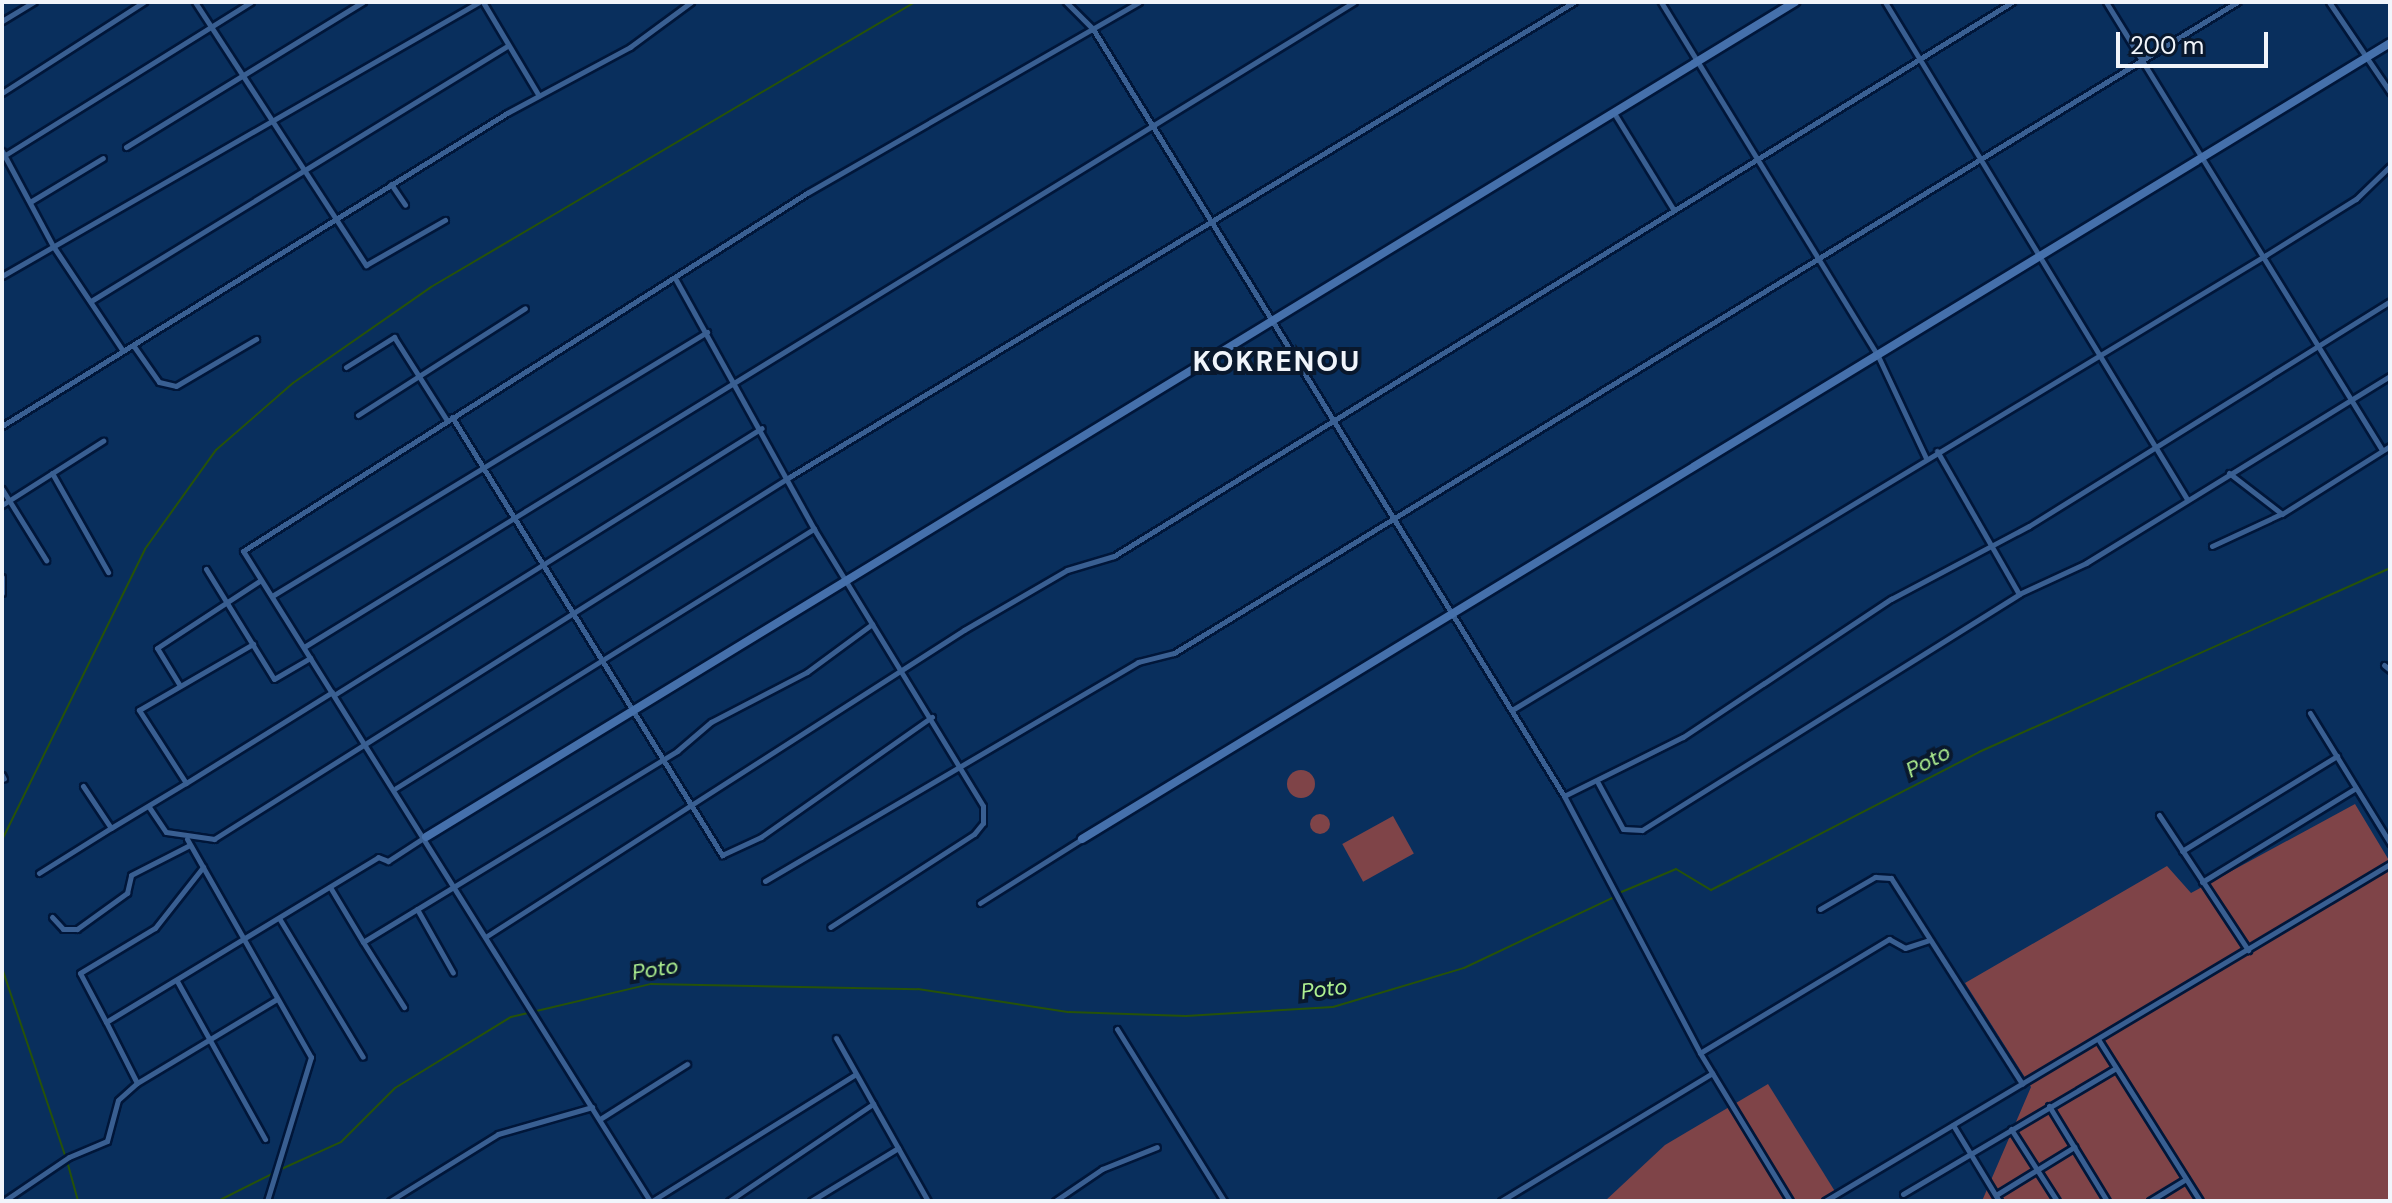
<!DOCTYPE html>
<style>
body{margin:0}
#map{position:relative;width:2392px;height:1203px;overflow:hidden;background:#092f5d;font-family:"DM Sans",sans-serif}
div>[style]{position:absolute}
.green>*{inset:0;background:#7f4448;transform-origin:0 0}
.round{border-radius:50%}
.stream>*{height:2px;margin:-1px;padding:0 1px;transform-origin:1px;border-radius:1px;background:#265209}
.roads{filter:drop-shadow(2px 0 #001639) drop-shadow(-2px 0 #001639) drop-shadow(0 2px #001639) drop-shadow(0 -2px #001639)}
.street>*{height:5px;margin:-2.5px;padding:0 2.5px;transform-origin:2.5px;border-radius:2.5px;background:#395f92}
.secondary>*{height:8px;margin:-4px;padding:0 4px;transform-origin:4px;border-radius:4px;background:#4570ab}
span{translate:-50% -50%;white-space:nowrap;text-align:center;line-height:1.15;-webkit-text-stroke:8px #09182d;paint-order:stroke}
.water-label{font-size:22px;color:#aeef90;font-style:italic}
.district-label{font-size:28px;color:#f1f5fb;font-weight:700;letter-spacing:2px}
.frame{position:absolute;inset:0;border:4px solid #f1f5fb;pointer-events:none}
.scale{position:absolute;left:2116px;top:32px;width:152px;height:36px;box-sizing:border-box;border:4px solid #f1f5fb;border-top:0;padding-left:10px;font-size:24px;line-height:28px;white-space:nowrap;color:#f1f5fb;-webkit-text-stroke:6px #09182d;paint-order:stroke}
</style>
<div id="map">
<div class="green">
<i class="round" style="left:1287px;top:770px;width:28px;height:28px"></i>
<i style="clip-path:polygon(2355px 804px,2390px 862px,2390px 1201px,1982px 1201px,2031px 1087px,1965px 983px,2167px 866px,2191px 893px)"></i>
<i class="round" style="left:1310px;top:814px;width:20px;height:20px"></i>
<i style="left:1393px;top:816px;width:43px;height:58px;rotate:61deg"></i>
<i style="clip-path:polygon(1768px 1084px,1841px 1201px,1605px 1201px,1665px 1145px)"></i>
</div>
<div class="stream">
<i style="left:2px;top:840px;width:324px;rotate:-63.8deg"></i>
<i style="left:145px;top:549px;width:122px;rotate:-54.4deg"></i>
<i style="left:216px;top:450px;width:102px;rotate:-41deg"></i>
<i style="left:293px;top:383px;width:168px;rotate:-34.8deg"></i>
<i style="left:431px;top:287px;width:562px;rotate:-30.49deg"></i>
<i style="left:1619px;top:893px;width:62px;rotate:-22.8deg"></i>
<i style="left:1676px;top:869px;width:41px;rotate:31deg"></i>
<i style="left:1711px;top:890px;width:301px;rotate:-27.2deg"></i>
<i style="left:1979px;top:752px;width:450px;rotate:-24.1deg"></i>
<i style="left:2px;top:968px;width:197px;rotate:71.4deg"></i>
<i style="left:67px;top:1161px;width:41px;rotate:74.6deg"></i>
<i style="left:277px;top:1171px;width:70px;rotate:-24.4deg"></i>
<i style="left:341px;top:1142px;width:76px;rotate:-45deg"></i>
<i style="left:395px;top:1088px;width:136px;rotate:-31.5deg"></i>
<i style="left:511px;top:1017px;width:144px;rotate:-13.3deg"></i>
<i style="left:651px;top:984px;width:267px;rotate:1.1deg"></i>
<i style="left:918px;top:989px;width:153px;rotate:8.7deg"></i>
<i style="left:1069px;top:1012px;width:117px;rotate:2deg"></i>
<i style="left:1186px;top:1016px;width:147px;rotate:-3.5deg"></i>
<i style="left:1333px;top:1007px;width:137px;rotate:-16.6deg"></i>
<i style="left:1464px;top:968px;width:166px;rotate:-25.3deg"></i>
<i style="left:218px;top:1201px;width:60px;rotate:-26.6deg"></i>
</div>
<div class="roads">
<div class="street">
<i style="left:195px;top:2px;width:314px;rotate:57deg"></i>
<i style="left:366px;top:265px;width:91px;rotate:-29.7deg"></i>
<i style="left:483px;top:2px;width:109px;rotate:59.2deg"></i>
<i style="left:1066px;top:2px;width:38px;rotate:45deg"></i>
<i style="left:1093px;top:29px;width:900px;rotate:58.45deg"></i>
<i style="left:1564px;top:796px;width:291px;rotate:62.1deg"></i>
<i style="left:1700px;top:1053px;width:173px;rotate:58.7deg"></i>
<i style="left:1661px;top:2px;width:413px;rotate:58.5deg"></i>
<i style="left:1877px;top:354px;width:115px;rotate:64.8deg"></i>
<i style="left:1885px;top:2px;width:582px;rotate:58.72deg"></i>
<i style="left:2106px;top:2px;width:526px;rotate:58.36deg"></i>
<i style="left:2329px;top:2px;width:109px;rotate:55.9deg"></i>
<i style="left:2px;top:21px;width:37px;rotate:-31deg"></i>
<i style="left:2px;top:93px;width:169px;rotate:-32.7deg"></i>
<i style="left:1614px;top:113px;width:113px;rotate:58.4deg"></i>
<i style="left:126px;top:147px;width:278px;rotate:-31.5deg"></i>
<i style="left:2px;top:151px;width:108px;rotate:61.8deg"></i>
<i style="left:53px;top:246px;width:126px;rotate:56.3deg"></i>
<i style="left:2px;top:157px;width:293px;rotate:-31.9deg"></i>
<i style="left:391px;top:184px;width:25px;rotate:56deg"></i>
<i style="left:30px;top:202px;width:85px;rotate:-31.1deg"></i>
<i style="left:2px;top:276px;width:550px;rotate:-29.87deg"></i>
<i style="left:676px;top:280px;width:285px;rotate:61deg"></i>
<i style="left:814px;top:529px;width:324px;rotate:58.6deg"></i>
<i style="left:983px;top:806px;width:17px;rotate:90deg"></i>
<i style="left:983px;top:823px;width:14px;rotate:129deg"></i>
<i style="left:974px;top:834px;width:171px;rotate:147.1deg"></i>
<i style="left:91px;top:301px;width:488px;rotate:-31.5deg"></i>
<i style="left:133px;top:345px;width:45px;rotate:54.9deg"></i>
<i style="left:159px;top:382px;width:17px;rotate:13deg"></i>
<i style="left:176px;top:386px;width:93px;rotate:-30.4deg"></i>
<i style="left:346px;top:367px;width:57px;rotate:-32deg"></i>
<i style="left:394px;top:337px;width:97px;rotate:57.6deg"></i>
<i style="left:358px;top:415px;width:198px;rotate:-32.6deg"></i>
<i style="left:452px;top:417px;width:515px;rotate:58.35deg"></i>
<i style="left:722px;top:855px;width:43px;rotate:-24.8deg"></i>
<i style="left:761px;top:837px;width:209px;rotate:-35.1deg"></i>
<i style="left:2px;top:426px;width:594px;rotate:-31.79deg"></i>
<i style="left:507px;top:113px;width:140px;rotate:-28.2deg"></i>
<i style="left:630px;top:47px;width:76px;rotate:-36.4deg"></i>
<i style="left:1937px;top:451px;width:165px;rotate:60.2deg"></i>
<i style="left:52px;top:473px;width:114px;rotate:60.5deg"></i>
<i style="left:2229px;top:473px;width:67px;rotate:37.7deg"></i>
<i style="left:2282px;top:514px;width:128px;rotate:-32.2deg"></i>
<i style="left:2px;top:489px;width:84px;rotate:58.2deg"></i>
<i style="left:2px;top:505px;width:120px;rotate:-32.4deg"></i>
<i style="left:2212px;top:546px;width:76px;rotate:-24.9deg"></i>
<i style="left:206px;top:569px;width:129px;rotate:58.3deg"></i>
<i style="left:274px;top:679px;width:42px;rotate:-30.3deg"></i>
<i style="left:2px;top:577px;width:16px;rotate:90deg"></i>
<i style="left:272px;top:596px;width:509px;rotate:-31.25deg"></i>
<i style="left:304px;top:647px;width:1232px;rotate:-31.56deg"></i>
<i style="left:2384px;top:665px;width:8px;rotate:40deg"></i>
<i style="left:179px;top:684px;width:42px;rotate:-121.4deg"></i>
<i style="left:157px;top:648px;width:124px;rotate:-33.2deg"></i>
<i style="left:334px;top:695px;width:504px;rotate:-31.96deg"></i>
<i style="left:1512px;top:710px;width:881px;rotate:-31.11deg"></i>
<i style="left:2266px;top:255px;width:106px;rotate:-31.9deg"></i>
<i style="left:2356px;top:199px;width:47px;rotate:-44.1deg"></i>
<i style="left:2310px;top:713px;width:153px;rotate:58.4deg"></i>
<i style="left:2px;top:775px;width:4px;rotate:63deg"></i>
<i style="left:186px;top:783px;width:172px;rotate:-31.9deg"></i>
<i style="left:1598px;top:783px;width:52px;rotate:61.5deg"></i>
<i style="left:1623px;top:829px;width:19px;rotate:3deg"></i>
<i style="left:1642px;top:830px;width:445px;rotate:-32deg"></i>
<i style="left:2019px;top:594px;width:74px;rotate:-24.8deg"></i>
<i style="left:2086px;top:563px;width:357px;rotate:-31.6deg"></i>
<i style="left:83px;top:786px;width:50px;rotate:56.3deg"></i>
<i style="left:111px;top:828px;width:87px;rotate:-31deg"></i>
<i style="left:186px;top:783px;width:87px;rotate:-122.8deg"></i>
<i style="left:139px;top:710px;width:132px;rotate:-30.1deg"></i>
<i style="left:396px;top:788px;width:492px;rotate:-31.8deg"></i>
<i style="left:1564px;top:796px;width:133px;rotate:-26.4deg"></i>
<i style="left:1683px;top:737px;width:250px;rotate:-33.6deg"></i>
<i style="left:1891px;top:599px;width:156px;rotate:-27.9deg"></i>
<i style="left:2029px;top:526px;width:425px;rotate:-31.9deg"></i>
<i style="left:149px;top:807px;width:30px;rotate:56deg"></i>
<i style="left:166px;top:832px;width:49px;rotate:8.3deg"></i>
<i style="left:214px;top:839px;width:682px;rotate:-32.17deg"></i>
<i style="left:791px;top:476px;width:915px;rotate:-31.19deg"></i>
<i style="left:2159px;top:815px;width:162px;rotate:56.6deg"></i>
<i style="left:187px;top:839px;width:251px;rotate:60.4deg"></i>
<i style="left:311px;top:1057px;width:151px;rotate:107deg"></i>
<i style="left:2182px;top:851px;width:182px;rotate:-31.5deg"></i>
<i style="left:39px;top:873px;width:85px;rotate:-32deg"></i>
<i style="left:765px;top:881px;width:433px;rotate:-30.4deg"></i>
<i style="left:1138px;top:662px;width:37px;rotate:-14deg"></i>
<i style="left:1174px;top:653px;width:1247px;rotate:-31.48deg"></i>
<i style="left:2202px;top:882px;width:180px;rotate:-31.4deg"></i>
<i style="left:330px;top:887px;width:64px;rotate:59deg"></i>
<i style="left:363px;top:942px;width:368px;rotate:-31.3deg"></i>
<i style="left:677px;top:751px;width:45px;rotate:-40.5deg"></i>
<i style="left:711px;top:722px;width:108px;rotate:-27.5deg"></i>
<i style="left:807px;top:672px;width:81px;rotate:-36.4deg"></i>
<i style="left:980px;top:903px;width:120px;rotate:-32.1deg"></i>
<i style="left:417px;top:909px;width:73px;rotate:60.6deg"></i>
<i style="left:1820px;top:909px;width:64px;rotate:-30.2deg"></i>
<i style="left:1875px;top:877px;width:16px;rotate:4deg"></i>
<i style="left:1891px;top:878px;width:244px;rotate:57.5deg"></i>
<i style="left:52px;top:917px;width:16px;rotate:47deg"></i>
<i style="left:63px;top:929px;width:14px"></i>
<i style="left:77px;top:929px;width:62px;rotate:-35.8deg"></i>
<i style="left:127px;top:893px;width:18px;rotate:-77deg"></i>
<i style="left:131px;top:875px;width:66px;rotate:-27deg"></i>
<i style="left:279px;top:918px;width:162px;rotate:58.9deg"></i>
<i style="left:487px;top:936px;width:567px;rotate:-32.68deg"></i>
<i style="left:964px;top:630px;width:119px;rotate:-30.2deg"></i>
<i style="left:1067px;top:570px;width:49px;rotate:-16.6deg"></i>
<i style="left:1114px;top:556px;width:1055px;rotate:-31.67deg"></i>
<i style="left:363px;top:942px;width:77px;rotate:57.8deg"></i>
<i style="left:177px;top:981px;width:181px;rotate:60.9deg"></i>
<i style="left:106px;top:1022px;width:55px;rotate:-118deg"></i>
<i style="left:80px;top:973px;width:87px;rotate:-31deg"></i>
<i style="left:155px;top:928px;width:78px;rotate:-51.8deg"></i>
<i style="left:1117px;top:1029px;width:203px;rotate:58.1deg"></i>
<i style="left:836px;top:1038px;width:187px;rotate:60.6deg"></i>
<i style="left:2098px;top:1039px;width:191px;rotate:57.8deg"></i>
<i style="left:1700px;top:1053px;width:221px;rotate:-31.1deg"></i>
<i style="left:1889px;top:939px;width:18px;rotate:29deg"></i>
<i style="left:1905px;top:948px;width:26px;rotate:-18deg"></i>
<i style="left:137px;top:1083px;width:68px;rotate:-116.9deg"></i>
<i style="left:106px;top:1022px;width:318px;rotate:-31.2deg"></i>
<i style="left:378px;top:857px;width:11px;rotate:22deg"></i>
<i style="left:388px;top:861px;width:44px;rotate:-33deg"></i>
<i style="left:2049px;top:1106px;width:111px;rotate:58.6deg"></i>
<i style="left:600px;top:1119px;width:103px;rotate:-32.3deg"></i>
<i style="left:1953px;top:1125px;width:89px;rotate:58.8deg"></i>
<i style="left:2011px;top:1129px;width:85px;rotate:57.4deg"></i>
<i style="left:1903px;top:1194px;width:247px;rotate:-30.6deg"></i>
<i style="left:1996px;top:1195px;width:92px;rotate:-31.6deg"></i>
<i style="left:4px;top:1201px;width:78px;rotate:-34.1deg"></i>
<i style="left:69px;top:1157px;width:41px;rotate:-22.8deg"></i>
<i style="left:107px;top:1141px;width:42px;rotate:-75deg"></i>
<i style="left:118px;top:1100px;width:25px;rotate:-42deg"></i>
<i style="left:137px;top:1083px;width:163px;rotate:-31deg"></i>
<i style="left:390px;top:1201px;width:127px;rotate:-31.8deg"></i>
<i style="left:498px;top:1134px;width:98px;rotate:-16deg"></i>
<i style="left:650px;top:1201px;width:767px;rotate:-122.05deg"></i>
<i style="left:243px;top:551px;width:668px;rotate:-32.41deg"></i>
<i style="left:807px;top:193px;width:383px;rotate:-29.9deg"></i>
<i style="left:652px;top:1201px;width:240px;rotate:-31.9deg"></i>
<i style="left:729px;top:1201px;width:174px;rotate:-34deg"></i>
<i style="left:811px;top:1201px;width:102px;rotate:-31.3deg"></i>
<i style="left:1055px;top:1201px;width:57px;rotate:-34.2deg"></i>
<i style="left:1102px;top:1169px;width:59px;rotate:-21.8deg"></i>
<i style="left:1501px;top:1201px;width:247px;rotate:-31.2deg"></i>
<i style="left:1825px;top:1201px;width:658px;rotate:-30.81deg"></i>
<i style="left:2150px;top:1201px;width:42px;rotate:-31.4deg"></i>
</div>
<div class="secondary">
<i style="left:426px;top:837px;width:1604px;rotate:-31.38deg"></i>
<i style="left:1082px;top:839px;width:1531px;rotate:-31.32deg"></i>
</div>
</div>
<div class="water-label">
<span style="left:1928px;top:761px;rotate:-27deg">Poto</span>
<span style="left:655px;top:969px;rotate:-9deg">Poto</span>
<span style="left:1324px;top:989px;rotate:-7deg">Poto</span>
</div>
<div class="district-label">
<span style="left:1277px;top:362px">KOKRENOU</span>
</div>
<div class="frame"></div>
<div class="scale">200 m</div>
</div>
